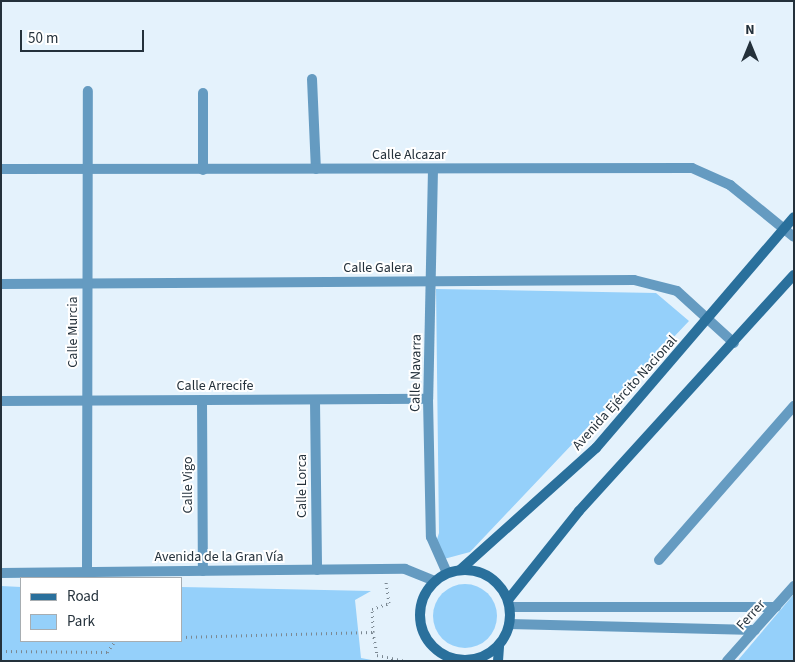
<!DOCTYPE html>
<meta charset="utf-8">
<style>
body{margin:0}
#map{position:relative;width:795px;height:662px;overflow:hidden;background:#e4f2fc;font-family:"Source Sans 3",sans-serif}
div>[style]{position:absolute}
.green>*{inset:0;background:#95d0fa}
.round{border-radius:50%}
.path>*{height:3px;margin-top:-1.5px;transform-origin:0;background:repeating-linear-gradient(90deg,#7b8892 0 1px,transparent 0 5px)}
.street>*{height:10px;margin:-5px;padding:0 5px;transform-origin:5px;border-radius:5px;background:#659bc1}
.secondary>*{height:10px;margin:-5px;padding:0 5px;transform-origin:5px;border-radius:5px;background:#2a709c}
.secondary>.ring{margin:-5px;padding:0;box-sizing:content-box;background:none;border:10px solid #2a709c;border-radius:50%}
span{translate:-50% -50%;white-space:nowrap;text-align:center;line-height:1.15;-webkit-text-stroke:4px #fff;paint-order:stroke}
.street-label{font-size:14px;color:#24313b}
.frame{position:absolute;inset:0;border:2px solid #24313b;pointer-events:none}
.legend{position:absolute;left:20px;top:577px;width:162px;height:65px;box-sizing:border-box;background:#fff;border:1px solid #a7adb1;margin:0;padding:6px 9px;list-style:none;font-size:15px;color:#24313b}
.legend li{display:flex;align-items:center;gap:10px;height:25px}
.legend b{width:25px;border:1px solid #a7adb1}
.north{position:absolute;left:725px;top:20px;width:50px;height:50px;-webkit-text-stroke:4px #fff;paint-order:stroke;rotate:0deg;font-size:14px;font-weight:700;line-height:20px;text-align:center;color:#24313b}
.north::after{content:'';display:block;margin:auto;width:18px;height:22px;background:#24313b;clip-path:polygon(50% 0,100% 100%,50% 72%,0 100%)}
.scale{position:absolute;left:20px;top:30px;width:124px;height:22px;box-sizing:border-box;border:2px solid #24313b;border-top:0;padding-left:6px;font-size:15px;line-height:18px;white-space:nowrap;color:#24313b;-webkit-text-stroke:4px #fff;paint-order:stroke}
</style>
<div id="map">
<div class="green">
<i style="clip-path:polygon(436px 289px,656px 293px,689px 321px,470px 552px,444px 559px,434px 549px,439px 533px)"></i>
<i class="round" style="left:433px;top:584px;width:64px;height:64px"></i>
<i style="clip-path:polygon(1px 586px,21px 587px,21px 641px,181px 641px,181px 587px,371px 591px,355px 600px,361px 658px,377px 661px,1px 661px)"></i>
<i style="clip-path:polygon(794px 594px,794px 661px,738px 661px,739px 659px)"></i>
</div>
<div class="path">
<i style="left:373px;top:632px;width:23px;rotate:-92deg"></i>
<i style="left:372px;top:609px;width:18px;rotate:-19deg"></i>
<i style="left:389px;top:603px;width:21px;rotate:-98deg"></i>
<i style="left:181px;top:637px;width:192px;rotate:-1.5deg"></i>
<i style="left:373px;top:632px;width:23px;rotate:80deg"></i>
<i style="left:377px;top:655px;width:29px;rotate:12deg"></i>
<i style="left:1px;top:651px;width:106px;rotate:0.5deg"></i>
<i style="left:107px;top:652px;width:14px;rotate:-54deg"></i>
</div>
<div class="street">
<i style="left:312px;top:79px;width:90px;rotate:87.5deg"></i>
<i style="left:1px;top:169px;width:691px;rotate:-0.08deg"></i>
<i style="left:692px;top:168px;width:42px;rotate:24.1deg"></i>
<i style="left:730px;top:185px;width:82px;rotate:39.1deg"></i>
<i style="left:433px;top:169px;width:230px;rotate:91.2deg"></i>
<i style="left:428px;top:399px;width:138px;rotate:88.8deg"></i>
<i style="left:431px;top:537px;width:39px;rotate:66deg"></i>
<i style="left:203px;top:170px;width:77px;rotate:-90deg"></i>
<i style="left:1px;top:284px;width:633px;rotate:-0.36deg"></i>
<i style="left:634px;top:280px;width:44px;rotate:14.3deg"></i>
<i style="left:677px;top:291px;width:77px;rotate:42.4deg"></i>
<i style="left:202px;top:400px;width:171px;rotate:89.7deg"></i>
<i style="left:1px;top:401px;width:427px;rotate:-0.3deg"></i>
<i style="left:315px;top:401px;width:169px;rotate:89.3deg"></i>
<i style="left:659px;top:560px;width:205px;rotate:-48.8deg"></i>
<i style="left:87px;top:572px;width:481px;rotate:-89.9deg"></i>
<i style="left:1px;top:573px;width:404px;rotate:-0.6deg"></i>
<i style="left:405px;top:569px;width:31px;rotate:22deg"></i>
<i style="left:510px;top:607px;width:266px"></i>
<i style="left:509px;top:624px;width:246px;rotate:1.4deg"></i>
<i style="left:727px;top:661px;width:101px;rotate:-48.2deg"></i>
</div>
<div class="secondary">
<i class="ring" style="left:420px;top:570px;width:80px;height:80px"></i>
<i style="left:460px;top:570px;width:183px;rotate:-41.9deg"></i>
<i style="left:596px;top:448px;width:304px;rotate:-49.4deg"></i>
<i style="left:508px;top:600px;width:114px;rotate:-51.4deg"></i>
<i style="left:579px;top:511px;width:319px;rotate:-47.7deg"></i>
<i style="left:498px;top:661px;width:16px;rotate:-86deg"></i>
</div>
<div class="street-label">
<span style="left:409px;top:155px">Calle Alcazar</span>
<span style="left:378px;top:268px">Calle Galera</span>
<span style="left:73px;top:332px;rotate:-90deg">Calle Murcia</span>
<span style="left:416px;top:373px;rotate:-89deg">Calle Navarra</span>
<span style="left:215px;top:386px">Calle Arrecife</span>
<span style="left:625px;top:393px;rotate:-48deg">Avenida Ejército Nacional</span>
<span style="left:188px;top:485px;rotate:-90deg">Calle Vigo</span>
<span style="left:302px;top:486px;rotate:-90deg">Calle Lorca</span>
<span style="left:219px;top:557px">Avenida de la Gran Vía</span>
<span style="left:751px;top:615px;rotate:-48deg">Ferrer</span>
</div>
<div class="frame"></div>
<ul class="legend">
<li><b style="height:6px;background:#2a709c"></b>Road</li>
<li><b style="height:14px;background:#95d0fa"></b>Park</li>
</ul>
<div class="north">N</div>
<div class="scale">50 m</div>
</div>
